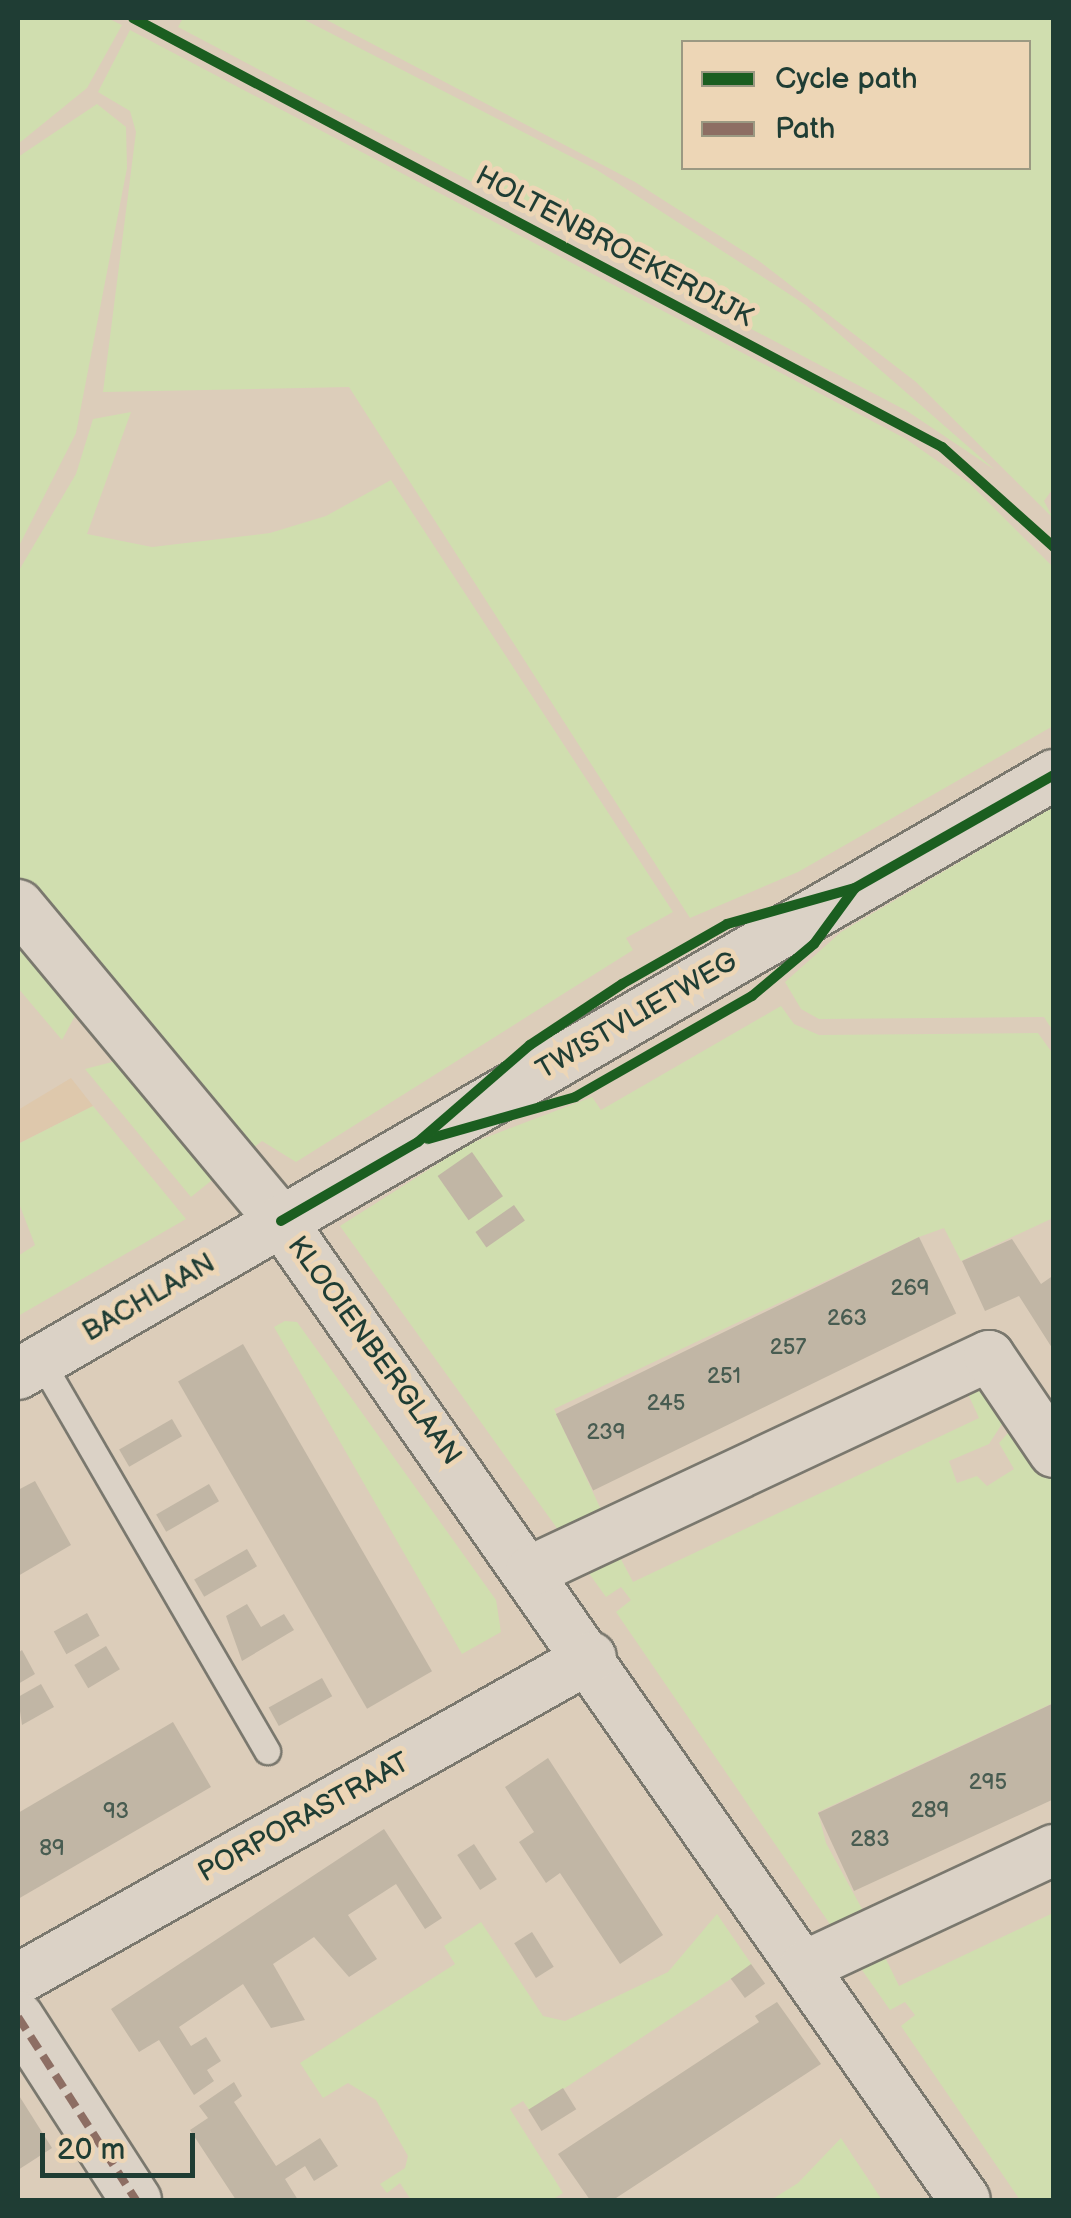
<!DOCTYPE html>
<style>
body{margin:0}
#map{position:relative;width:1071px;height:2218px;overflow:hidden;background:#dccdba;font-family:"Balsamiq Sans",sans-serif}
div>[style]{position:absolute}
.built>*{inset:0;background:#dec8ac}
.green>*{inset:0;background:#d0deaf}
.building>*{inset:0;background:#c1b6a5;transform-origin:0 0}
.roads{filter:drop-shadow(2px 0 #7a786e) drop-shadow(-2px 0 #7a786e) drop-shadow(0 2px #7a786e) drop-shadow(0 -2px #7a786e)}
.service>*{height:25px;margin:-12.5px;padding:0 12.5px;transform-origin:12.5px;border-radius:12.5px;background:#dbd2c6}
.minor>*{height:50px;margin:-25px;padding:0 25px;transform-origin:25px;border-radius:25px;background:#dbd2c6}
.quiet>*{height:8px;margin-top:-4px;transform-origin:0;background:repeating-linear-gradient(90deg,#8d6e63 0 15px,transparent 0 23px)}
.cycleway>*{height:10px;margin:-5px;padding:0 5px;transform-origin:5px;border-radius:5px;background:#1b5e20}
span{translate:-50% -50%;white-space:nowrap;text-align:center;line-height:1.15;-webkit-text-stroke:10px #edd6b6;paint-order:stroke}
.number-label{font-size:22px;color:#485c51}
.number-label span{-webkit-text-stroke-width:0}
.street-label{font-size:28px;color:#1f3d34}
.frame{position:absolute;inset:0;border:20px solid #1f3d34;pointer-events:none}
.legend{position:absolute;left:681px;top:40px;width:350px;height:130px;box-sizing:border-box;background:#edd6b6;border:2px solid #9b9982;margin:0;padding:12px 18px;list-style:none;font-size:30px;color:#1f3d34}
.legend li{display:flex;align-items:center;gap:20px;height:50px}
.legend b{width:50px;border:2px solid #9b9982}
.scale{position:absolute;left:40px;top:2133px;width:155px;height:45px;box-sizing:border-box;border:5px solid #1f3d34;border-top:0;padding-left:12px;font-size:30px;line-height:35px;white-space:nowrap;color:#1f3d34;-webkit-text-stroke:8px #edd6b6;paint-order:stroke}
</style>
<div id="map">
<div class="built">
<i style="clip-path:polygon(71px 1078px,93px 1106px,18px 1144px,18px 1110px)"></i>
</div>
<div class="green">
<i style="clip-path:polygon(18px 18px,107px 18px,122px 25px,87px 88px,18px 144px)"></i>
<i style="clip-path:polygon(183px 18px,301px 18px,597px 170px,806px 305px,995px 470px,907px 411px,178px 27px)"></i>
<i style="clip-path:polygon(evenodd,323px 18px,1053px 18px,1054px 487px,1044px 501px,1053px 518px,916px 382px,759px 261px,635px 182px,323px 18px,684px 42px,1028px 42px,1028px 168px,684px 168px,684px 42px)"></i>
<i style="clip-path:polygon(130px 30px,906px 439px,969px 483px,1053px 567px,1053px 726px,798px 872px,690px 918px,349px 387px,103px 392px,136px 132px,130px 111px,98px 92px)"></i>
<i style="clip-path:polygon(97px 104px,126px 127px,127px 168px,76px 433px,18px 548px,18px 157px)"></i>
<i style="clip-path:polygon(131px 412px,87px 534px,152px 547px,270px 533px,326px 516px,391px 480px,673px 912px,626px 938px,633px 950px,296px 1162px,262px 1141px,249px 1151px,18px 875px,18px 572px,76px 474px,93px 419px)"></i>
<i style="clip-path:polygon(1053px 807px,1053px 1031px,1044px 1017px,819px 1019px,801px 1009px,785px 982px,841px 932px)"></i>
<i style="clip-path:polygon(18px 936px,76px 1014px,62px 1040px,18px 988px)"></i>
<i style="clip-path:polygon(781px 1006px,794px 1024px,819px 1035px,1038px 1033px,1053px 1054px,1053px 1218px,961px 1261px,944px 1228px,919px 1237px,554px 1409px,604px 1516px,564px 1538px,340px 1226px,469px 1144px,592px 1097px,601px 1110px)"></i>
<i style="clip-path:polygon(116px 1061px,217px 1176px,191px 1197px,85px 1069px)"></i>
<i style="clip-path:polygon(93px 1106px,186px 1219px,18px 1316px,18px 1256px,35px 1245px,18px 1201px,18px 1144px)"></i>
<i style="clip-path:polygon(285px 1321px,297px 1322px,496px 1600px,501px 1632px,462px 1654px,274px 1327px)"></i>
<i style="clip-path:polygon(963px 1383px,994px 1391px,1009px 1413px,989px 1444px,949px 1461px,957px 1483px,977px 1476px,987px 1486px,1014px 1469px,999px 1443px,1016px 1424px,1053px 1482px,1053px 1703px,818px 1812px,826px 1843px,867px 1918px,836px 1933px,616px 1612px,631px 1600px,621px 1587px,606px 1597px,583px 1565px,615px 1548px,633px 1582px,979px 1418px)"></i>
<i style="clip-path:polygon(1053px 1913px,1053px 2200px,1020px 2200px,901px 2026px,915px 2015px,905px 2002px,890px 2010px,855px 1960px,881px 1949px,899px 1986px)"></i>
<i style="clip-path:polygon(717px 1914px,752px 1965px,530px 2111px,523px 2101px,510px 2109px,563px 2193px,552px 2200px,411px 2200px,400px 2183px,387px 2193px,380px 2184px,405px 2168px,408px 2156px,376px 2100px,348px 2083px,323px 2098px,300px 2063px,455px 1964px,444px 1946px,481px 1922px,543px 2016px,565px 2021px,668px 1972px)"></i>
<i style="clip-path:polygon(841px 2138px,882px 2200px,771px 2200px,798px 2183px)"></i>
</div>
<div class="building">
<i style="left:472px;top:1152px;width:54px;height:42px;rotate:55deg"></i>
<i style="left:514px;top:1205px;width:19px;height:47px;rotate:55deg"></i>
<i style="left:919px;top:1237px;width:85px;height:404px;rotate:64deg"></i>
<i style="clip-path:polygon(1012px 1239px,1041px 1284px,1054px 1275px,1054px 1351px,1019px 1296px,985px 1311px,962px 1261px)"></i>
<i style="left:243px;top:1344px;width:378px;height:75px;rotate:60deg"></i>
<i style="left:172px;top:1419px;width:20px;height:61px;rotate:60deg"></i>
<i style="clip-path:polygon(35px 1481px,71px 1545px,18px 1576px,18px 1490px)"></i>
<i style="left:209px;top:1484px;width:20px;height:61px;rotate:60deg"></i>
<i style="left:247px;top:1549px;width:20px;height:61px;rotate:60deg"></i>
<i style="clip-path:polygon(247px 1604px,261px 1627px,284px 1614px,294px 1630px,242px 1661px,226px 1616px)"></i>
<i style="left:87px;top:1613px;width:26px;height:38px;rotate:61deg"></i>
<i style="left:106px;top:1646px;width:27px;height:37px;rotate:59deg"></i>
<i style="clip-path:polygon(22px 1650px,35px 1674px,18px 1684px,18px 1653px)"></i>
<i style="left:322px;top:1678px;width:21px;height:61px;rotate:61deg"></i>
<i style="clip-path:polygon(41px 1684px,54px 1707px,22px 1725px,18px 1697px)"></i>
<i style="clip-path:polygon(1054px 1703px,1054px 1799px,854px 1891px,818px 1813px)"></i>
<i style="clip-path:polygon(173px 1722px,211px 1787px,18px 1899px,18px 1813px)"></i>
<i style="clip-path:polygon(548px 1758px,663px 1935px,620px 1964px,560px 1873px,546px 1883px,519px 1842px,534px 1832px,505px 1787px)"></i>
<i style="clip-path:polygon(384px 1829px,442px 1918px,425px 1929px,396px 1884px,348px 1915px,377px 1959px,349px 1977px,314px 1937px,273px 1964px,305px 2020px,271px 2028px,243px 1984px,179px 2027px,191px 2046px,206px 2037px,221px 2061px,207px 2070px,214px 2081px,194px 2095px,159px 2040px,139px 2052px,111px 2009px)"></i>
<i style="left:474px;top:1844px;width:42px;height:20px;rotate:57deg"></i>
<i style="left:532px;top:1932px;width:41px;height:21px;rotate:58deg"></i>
<i style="left:751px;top:1964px;width:24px;height:25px;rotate:54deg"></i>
<i style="clip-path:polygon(777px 2002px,821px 2064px,613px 2200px,590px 2200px,558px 2154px,759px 2022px,755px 2016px)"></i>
<i style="clip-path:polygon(234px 2082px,242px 2096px,234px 2102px,276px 2166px,320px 2138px,338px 2166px,314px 2181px,305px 2166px,285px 2179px,298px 2200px,236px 2200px,190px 2130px,208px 2118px,199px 2106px)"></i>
<i style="left:563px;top:2088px;width:25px;height:41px;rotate:58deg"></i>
<i style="clip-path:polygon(18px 2094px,52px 2148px,18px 2170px)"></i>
</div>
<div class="roads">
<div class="service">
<i style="left:41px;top:1361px;width:451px;rotate:59.9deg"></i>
</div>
<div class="minor">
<i style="left:18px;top:905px;width:411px;rotate:50.2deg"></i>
<i style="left:281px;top:1221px;width:1194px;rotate:55.06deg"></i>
<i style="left:18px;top:1374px;width:1197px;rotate:-30.04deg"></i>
<i style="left:531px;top:1571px;width:506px;rotate:-25.15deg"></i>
<i style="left:989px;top:1356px;width:116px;rotate:55.9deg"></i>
<i style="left:805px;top:1966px;width:275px;rotate:-25deg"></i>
<i style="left:18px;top:1979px;width:657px;rotate:-29.33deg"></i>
<i style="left:18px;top:2017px;width:218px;rotate:57.2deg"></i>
</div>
</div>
<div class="quiet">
<i style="left:18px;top:2017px;width:218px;rotate:57.2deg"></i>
</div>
<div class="cycleway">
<i style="left:133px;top:18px;width:916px;rotate:27.94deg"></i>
<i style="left:942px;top:447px;width:150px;rotate:41.8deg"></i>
<i style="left:428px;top:1139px;width:153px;rotate:-15.9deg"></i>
<i style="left:575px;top:1097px;width:204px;rotate:-29.7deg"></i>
<i style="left:752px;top:996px;width:81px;rotate:-40deg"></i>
<i style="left:814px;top:944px;width:69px;rotate:-53.8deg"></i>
<i style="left:281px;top:1221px;width:158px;rotate:-30deg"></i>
<i style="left:418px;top:1142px;width:148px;rotate:-40.9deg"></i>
<i style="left:530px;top:1045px;width:110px;rotate:-33.5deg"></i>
<i style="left:622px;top:984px;width:121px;rotate:-29.7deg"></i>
<i style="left:727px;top:924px;width:133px;rotate:-15.7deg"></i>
<i style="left:855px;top:888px;width:229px;rotate:-29.6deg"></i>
</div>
<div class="number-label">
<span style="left:910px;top:1289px">269</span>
<span style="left:847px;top:1319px">263</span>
<span style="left:788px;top:1348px">257</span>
<span style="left:724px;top:1377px">251</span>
<span style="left:666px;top:1404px">245</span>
<span style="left:606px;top:1433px">239</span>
<span style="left:988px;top:1783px">295</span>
<span style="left:930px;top:1811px">289</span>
<span style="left:116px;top:1812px">93</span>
<span style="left:870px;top:1840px">283</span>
<span style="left:52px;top:1849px">89</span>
</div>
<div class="street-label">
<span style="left:614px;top:247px;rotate:28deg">HOLTENBROEKERDIJK</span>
<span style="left:637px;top:1016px;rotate:-30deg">TWISTVLIETWEG</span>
<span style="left:149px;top:1298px;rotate:-30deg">BACHLAAN</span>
<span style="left:374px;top:1351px;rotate:54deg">KLOOIENBERGLAAN</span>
<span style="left:304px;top:1818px;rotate:-29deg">PORPORASTRAAT</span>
</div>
<div class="frame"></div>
<ul class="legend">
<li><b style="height:12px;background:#1b5e20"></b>Cycle path</li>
<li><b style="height:12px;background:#8d6e63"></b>Path</li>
</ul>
<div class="scale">20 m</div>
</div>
